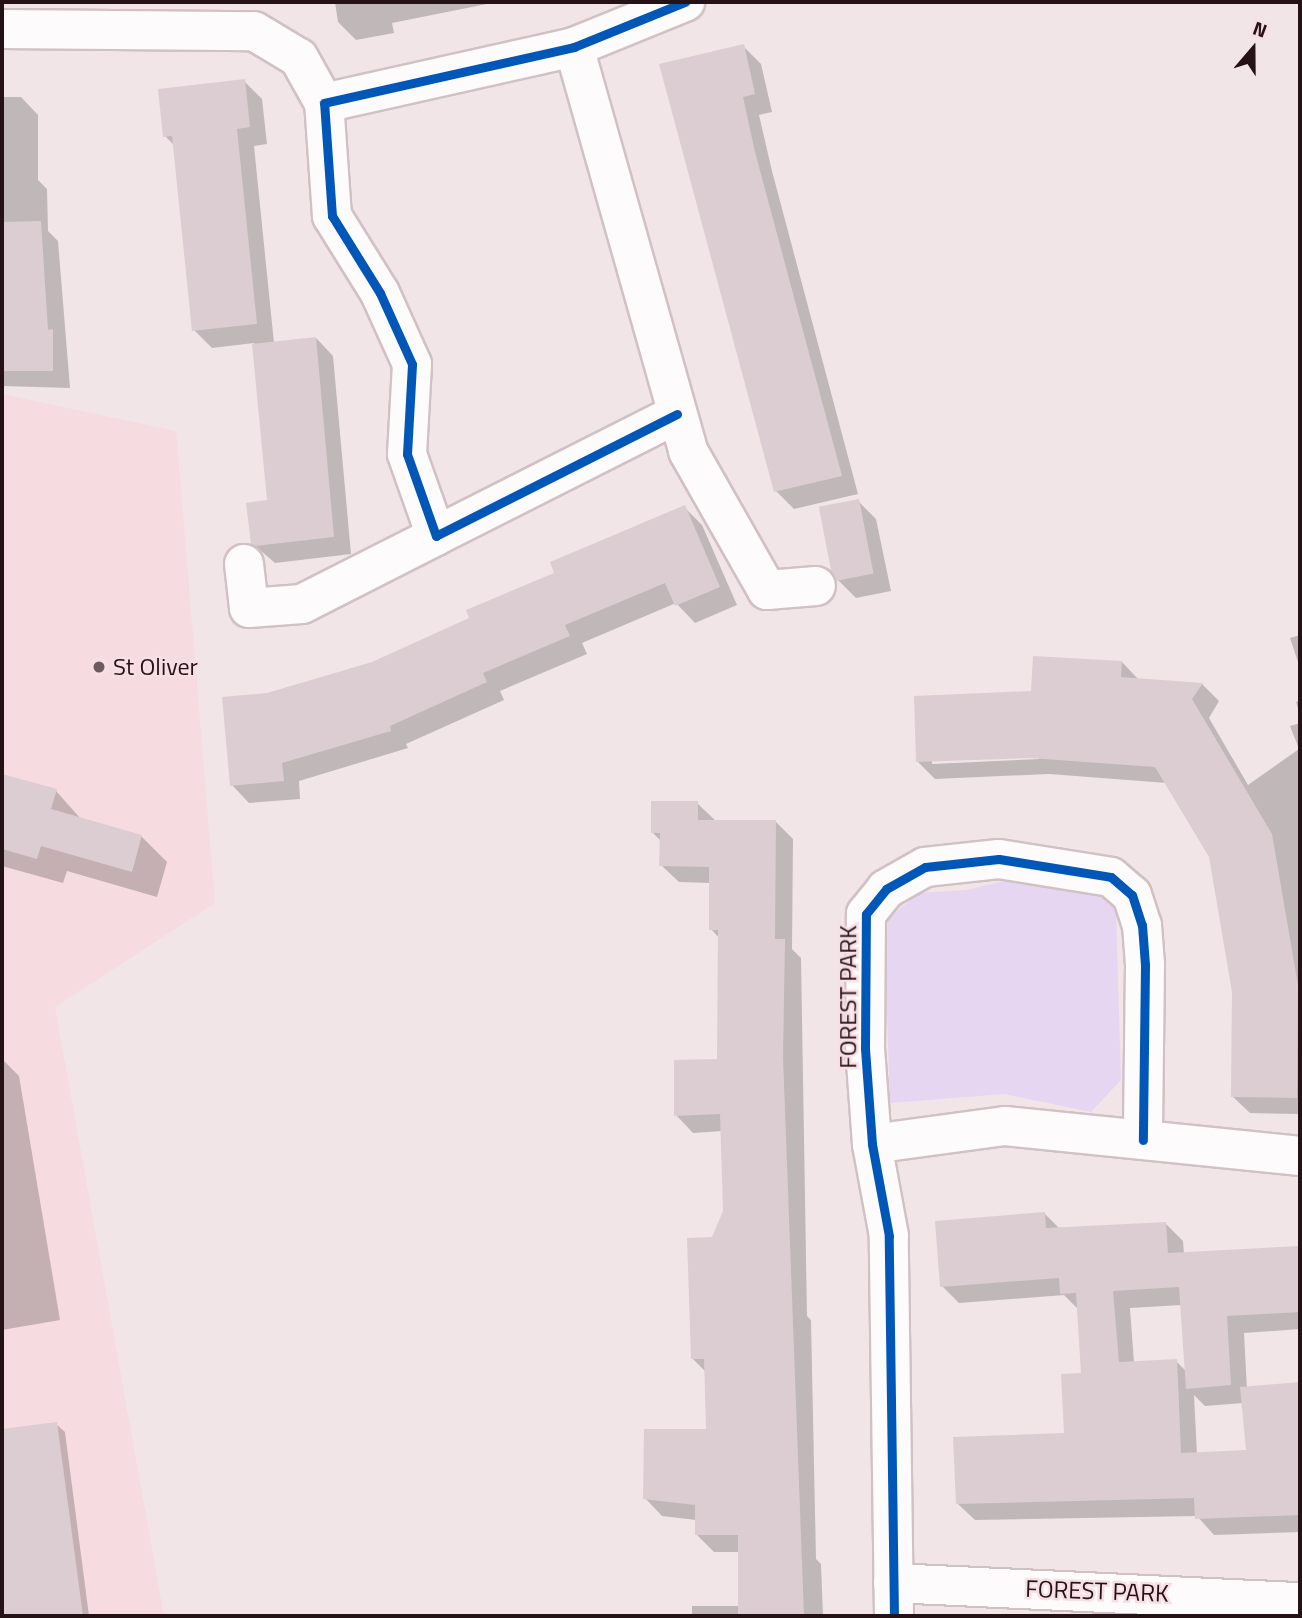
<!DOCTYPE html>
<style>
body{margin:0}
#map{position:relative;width:1302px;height:1618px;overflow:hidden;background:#f1e5e8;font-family:"Titillium Web",sans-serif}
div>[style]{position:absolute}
.built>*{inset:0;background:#f6dbe0}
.green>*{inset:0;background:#e7d6f1}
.shadow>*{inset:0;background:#0003}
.building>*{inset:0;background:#dccdd3;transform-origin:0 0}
.roads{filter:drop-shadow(2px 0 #d1c1c4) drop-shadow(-2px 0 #d1c1c4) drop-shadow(0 2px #d1c1c4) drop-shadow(0 -2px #d1c1c4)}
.minor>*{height:38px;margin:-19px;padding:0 19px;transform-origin:19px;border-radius:19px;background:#fdfbfc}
.cycleway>*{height:9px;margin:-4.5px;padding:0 4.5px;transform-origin:4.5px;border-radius:4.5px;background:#0057b8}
.dots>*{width:19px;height:19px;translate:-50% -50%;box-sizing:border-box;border:4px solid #f7dfe4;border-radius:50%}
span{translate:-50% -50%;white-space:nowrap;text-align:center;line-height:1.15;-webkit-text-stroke:5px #f7dfe4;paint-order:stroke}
.poi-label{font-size:24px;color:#251216}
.left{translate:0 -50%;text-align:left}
.street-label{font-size:24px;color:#251216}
.frame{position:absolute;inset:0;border:4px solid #251216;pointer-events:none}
.north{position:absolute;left:1218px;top:14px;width:70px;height:70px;-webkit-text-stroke:5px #f7dfe4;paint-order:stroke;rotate:20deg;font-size:19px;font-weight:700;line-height:28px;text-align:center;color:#251216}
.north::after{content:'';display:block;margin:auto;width:24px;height:32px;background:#251216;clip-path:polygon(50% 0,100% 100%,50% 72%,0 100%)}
</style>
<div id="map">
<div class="built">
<i style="clip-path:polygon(2px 394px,176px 431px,215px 903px,55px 1007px,164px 1616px,2px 1616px)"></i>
</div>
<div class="green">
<i style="clip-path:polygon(1013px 879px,1091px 884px,1108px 897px,1116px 911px,1121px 1080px,1091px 1112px,1004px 1094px,890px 1103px,884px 923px,918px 893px,966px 890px)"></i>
</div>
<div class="shadow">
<i style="clip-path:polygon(335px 2px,497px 2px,392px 23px,394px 33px,356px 40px,338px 22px)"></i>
<i style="clip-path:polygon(743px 46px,761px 64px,772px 112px,759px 115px,772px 171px,858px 494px,794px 509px,776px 491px,661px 65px)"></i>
<i style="clip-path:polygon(244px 81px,262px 99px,267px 144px,254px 146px,274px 343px,316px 338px,333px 356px,351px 554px,275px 563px,252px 543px,269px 502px,254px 343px,212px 348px,194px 330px,175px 146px,165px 136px)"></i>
<i style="clip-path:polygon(2px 97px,21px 97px,38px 115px,38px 180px,47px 189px,48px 231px,58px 241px,70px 388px,2px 386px)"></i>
<i style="clip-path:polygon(858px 501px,876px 519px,891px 591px,856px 598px,838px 580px)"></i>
<i style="clip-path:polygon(684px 507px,702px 525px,737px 605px,695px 623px,676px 603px,582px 643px,587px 654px,500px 691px,504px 700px,406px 744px,408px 748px,299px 781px,300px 799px,249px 803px,232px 785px,267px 695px,373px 664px,471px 618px)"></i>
<i style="clip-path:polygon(1300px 635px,1300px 668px,1290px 638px)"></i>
<i style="clip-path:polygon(evenodd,1122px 662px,1139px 680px,1202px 684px,1219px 701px,1209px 718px,1248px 785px,1299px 749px,1290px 726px,1300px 723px,1300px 1114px,1250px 1113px,1232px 1096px,1234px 992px,1210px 857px,1167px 783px,1049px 774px,935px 779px,918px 762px,1032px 693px,1122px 662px,1039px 756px,1039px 759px,932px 764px,932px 760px,1039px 756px)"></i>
<i style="clip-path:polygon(1300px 700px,1300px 714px,1296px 702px)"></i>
<i style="clip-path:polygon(2px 776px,56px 791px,81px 819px,141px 836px,167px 862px,157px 897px,67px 871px,63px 883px,2px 866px)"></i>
<i style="clip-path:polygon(697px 803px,716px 821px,776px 822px,793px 839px,792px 949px,801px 958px,807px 1316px,811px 1320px,816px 1559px,821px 1564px,823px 1616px,692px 1616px,692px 1606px,740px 1606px,740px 1552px,714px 1552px,696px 1534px,696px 1520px,662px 1516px,645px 1498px,708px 1431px,706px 1372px,692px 1358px,713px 1239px,724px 1212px,722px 1131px,693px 1133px,676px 1115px,719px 1060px,720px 939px,711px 929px,711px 883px,679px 882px,661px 865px,661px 841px,652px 832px)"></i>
<i style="clip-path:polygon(2px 1059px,19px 1076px,60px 1320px,2px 1330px)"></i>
<i style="clip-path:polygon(evenodd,1045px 1214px,1060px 1229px,1166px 1224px,1183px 1241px,1184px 1254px,1300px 1247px,1300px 1329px,1244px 1333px,1247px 1390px,1300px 1388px,1300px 1532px,1214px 1535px,1197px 1516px,975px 1520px,957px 1503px,1066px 1434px,1083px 1374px,1079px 1310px,1064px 1295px,959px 1303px,942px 1286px,1045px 1214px,1182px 1305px,1186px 1371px,1176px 1361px,1134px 1363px,1130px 1308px,1182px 1305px,1045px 1214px,1194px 1395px,1205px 1406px,1243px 1403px,1248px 1452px,1197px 1454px,1194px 1395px)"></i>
<i style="clip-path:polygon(56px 1424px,65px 1432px,89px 1616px,2px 1616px,2px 1431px)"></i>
</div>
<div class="building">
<i style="clip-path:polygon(744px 44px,755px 94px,743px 97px,755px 152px,842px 476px,774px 492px,659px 64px)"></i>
<i style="clip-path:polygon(245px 79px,250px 127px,237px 129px,257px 324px,192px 331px,172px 136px,163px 137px,158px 89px)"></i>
<i style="clip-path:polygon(41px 221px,48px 330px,53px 329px,53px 371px,2px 371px,2px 222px)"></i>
<i style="clip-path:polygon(316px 337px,334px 537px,255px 546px,251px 544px,246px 503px,267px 500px,252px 344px)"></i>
<i style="left:859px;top:499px;width:76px;height:41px;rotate:79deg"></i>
<i style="clip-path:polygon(685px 505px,720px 587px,675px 606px,665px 583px,565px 625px,570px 636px,483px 673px,487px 682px,390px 726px,391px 731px,282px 763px,284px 781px,230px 786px,222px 697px,267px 693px,372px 662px,469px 618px,466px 610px,554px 573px,550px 562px)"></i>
<i style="clip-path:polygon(1033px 656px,1122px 661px,1121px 677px,1203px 683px,1192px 699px,1272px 834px,1298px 985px,1297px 1098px,1231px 1097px,1232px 992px,1209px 857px,1155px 767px,1030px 758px,916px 762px,914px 696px,1031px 691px)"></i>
<i style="clip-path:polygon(2px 774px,57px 789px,51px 809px,142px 835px,132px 872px,41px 846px,37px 859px,2px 849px)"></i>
<i style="clip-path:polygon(651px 801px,698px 801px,698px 820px,776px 820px,775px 939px,785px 939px,783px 1057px,804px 1616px,738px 1616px,738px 1535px,695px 1535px,695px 1505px,643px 1499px,644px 1429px,706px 1429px,704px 1359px,691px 1359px,687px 1238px,712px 1237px,723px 1211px,720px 1114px,674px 1116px,674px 1060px,717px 1059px,718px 930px,709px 930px,709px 867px,659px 866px,660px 833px,651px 833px)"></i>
<i style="clip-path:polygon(1045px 1212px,1046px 1228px,1166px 1222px,1168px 1253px,1300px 1246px,1300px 1312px,1227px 1316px,1231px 1385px,1186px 1389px,1179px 1287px,1113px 1291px,1119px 1362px,1177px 1359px,1181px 1453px,1246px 1450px,1240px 1387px,1300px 1382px,1300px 1515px,1195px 1519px,1194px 1498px,956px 1504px,953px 1437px,1064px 1433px,1061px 1374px,1081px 1373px,1076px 1293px,1060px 1294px,1059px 1278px,940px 1287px,935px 1221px)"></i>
<i style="clip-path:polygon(57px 1422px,83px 1616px,2px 1616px,2px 1429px)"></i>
</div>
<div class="roads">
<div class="minor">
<i style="left:2px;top:29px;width:252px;rotate:0.5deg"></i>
<i style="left:254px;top:31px;width:52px;rotate:31deg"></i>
<i style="left:299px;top:58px;width:51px;rotate:60.9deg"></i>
<i style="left:574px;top:47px;width:420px;rotate:74.2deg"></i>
<i style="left:688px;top:451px;width:160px;rotate:60.4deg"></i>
<i style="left:767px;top:590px;width:49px;rotate:-4.7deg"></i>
<i style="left:677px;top:414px;width:270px;rotate:153.2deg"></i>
<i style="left:436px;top:536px;width:87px;rotate:-109.5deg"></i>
<i style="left:407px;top:454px;width:90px;rotate:-86.8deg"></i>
<i style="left:412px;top:364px;width:78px;rotate:-114.3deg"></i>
<i style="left:380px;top:293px;width:91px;rotate:-121.9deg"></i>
<i style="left:332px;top:216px;width:113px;rotate:-94deg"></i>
<i style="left:324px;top:103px;width:256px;rotate:-12.6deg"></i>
<i style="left:574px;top:47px;width:120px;rotate:-22.1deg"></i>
<i style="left:244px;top:564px;width:44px;rotate:83.5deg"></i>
<i style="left:249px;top:608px;width:53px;rotate:-4.3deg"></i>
<i style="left:302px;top:604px;width:150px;rotate:-26.9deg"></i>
<i style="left:872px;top:1144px;width:134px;rotate:-7.7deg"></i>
<i style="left:1005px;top:1126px;width:297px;rotate:5.8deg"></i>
<i style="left:893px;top:1583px;width:407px;rotate:2.7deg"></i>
<i style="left:894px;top:1616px;width:380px;rotate:-90.8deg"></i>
<i style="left:889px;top:1236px;width:94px;rotate:-100.5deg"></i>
<i style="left:872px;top:1144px;width:96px;rotate:-94.2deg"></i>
<i style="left:865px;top:1048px;width:134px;rotate:-89.6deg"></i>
<i style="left:866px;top:914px;width:32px;rotate:-51deg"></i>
<i style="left:886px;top:889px;width:45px;rotate:-29.4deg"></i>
<i style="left:925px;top:867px;width:74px;rotate:-6.2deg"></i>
<i style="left:999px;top:859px;width:113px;rotate:9.1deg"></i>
<i style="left:1111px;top:877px;width:28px;rotate:41deg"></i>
<i style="left:1132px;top:895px;width:32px;rotate:72deg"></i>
<i style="left:1142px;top:925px;width:40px;rotate:85.7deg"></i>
<i style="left:1145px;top:965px;width:175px;rotate:90.7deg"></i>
</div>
</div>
<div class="cycleway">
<i style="left:677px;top:414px;width:270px;rotate:153.2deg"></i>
<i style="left:436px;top:536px;width:87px;rotate:-109.5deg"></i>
<i style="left:407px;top:454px;width:90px;rotate:-86.8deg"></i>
<i style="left:412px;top:364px;width:78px;rotate:-114.3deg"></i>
<i style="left:380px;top:293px;width:91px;rotate:-121.9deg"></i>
<i style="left:332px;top:216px;width:113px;rotate:-94deg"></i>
<i style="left:324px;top:103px;width:256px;rotate:-12.6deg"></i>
<i style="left:574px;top:47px;width:120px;rotate:-22.1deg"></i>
<i style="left:894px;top:1616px;width:380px;rotate:-90.8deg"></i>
<i style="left:889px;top:1236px;width:94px;rotate:-100.5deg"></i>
<i style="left:872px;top:1144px;width:96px;rotate:-94.2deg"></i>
<i style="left:865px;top:1048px;width:134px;rotate:-89.6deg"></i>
<i style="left:866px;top:914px;width:32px;rotate:-51deg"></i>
<i style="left:886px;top:889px;width:45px;rotate:-29.4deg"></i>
<i style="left:925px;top:867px;width:74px;rotate:-6.2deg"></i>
<i style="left:999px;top:859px;width:113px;rotate:9.1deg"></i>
<i style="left:1111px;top:877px;width:28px;rotate:41deg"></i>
<i style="left:1132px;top:895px;width:32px;rotate:72deg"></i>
<i style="left:1142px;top:925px;width:40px;rotate:85.7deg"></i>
<i style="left:1145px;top:965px;width:175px;rotate:90.7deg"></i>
</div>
<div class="dots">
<i style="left:99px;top:667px;background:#6c5c60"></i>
</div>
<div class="poi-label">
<span class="left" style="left:113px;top:667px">St Oliver</span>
</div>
<div class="street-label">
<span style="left:848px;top:997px;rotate:-90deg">FOREST PARK</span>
<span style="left:1097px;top:1591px;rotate:2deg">FOREST PARK</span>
</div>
<div class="frame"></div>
<div class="north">N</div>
</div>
